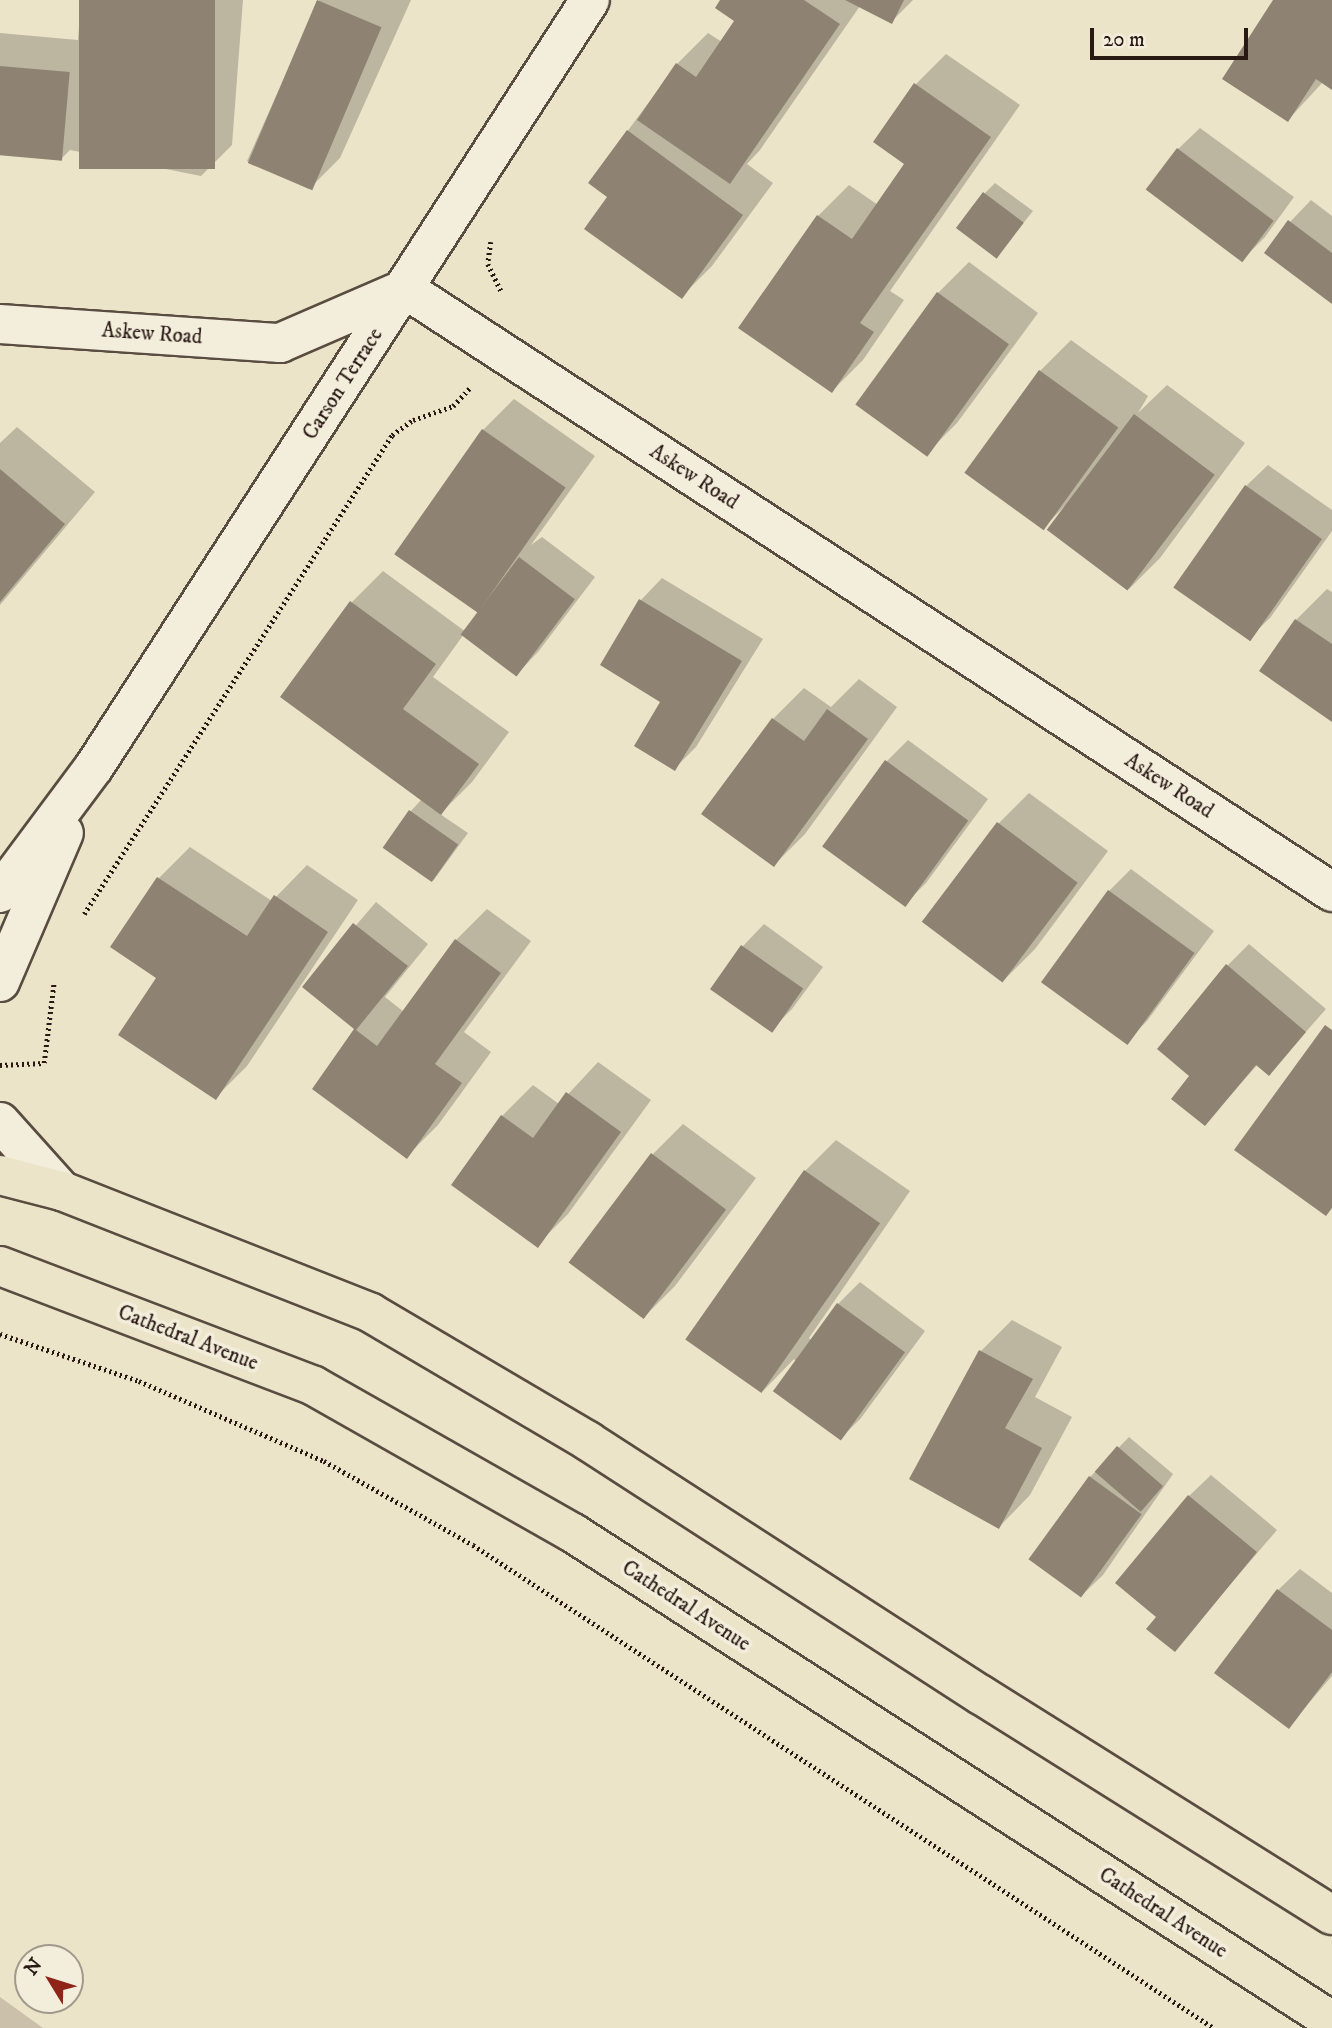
<!DOCTYPE html>
<style>
body{margin:0}
#map{position:relative;width:1332px;height:2028px;overflow:hidden;background:#ece4c9;font-family:"IM FELL DW Pica",serif}
div>[style]{position:absolute}
.green>*{inset:0;background:#cbc1aa}
.shadow>*{inset:0;background:#0003}
.building>*{inset:0;background:#8e8372;transform-origin:0 0}
.path>*{height:4.5px;margin-top:-2.25px;transform-origin:0;background:repeating-linear-gradient(90deg,#281913 0 2px,transparent 0 5.5px)}
.roads{filter:drop-shadow(2px 0 #594c40) drop-shadow(-2px 0 #594c40) drop-shadow(0 2px #594c40) drop-shadow(0 -2px #594c40)}
.street>*{height:38px;margin:-19px;padding:0 19px;transform-origin:19px;border-radius:19px;background:#f3eddc}
.secondary>*{height:38px;margin:-19px;padding:0 19px;transform-origin:19px;border-radius:19px;background:#f3eddc}
.primary>*{height:38px;margin:-19px;padding:0 19px;transform-origin:19px;border-radius:19px;background:#ece4c9}
span{translate:-50% -50%;white-space:nowrap;text-align:center;line-height:1.15;-webkit-text-stroke:7px #f3eddc;paint-order:stroke}
.street-label{font-size:21px;color:#281913}
.north{position:absolute;left:14px;top:1944px;width:70px;height:70px;box-sizing:border-box;background:#f3eddc;border:2px solid #a2988c;border-radius:50%;rotate:308deg;font-size:19px;font-weight:700;line-height:28px;text-align:center;color:#281913}
.north::after{content:'';display:block;margin:auto;width:24px;height:32px;background:#8f2418;clip-path:polygon(50% 0,100% 100%,50% 72%,0 100%)}
.scale{position:absolute;left:1090px;top:28px;width:158px;height:32px;box-sizing:border-box;border:4px solid #281913;border-top:0;padding-left:9px;font-size:21px;line-height:24px;white-space:nowrap;color:#281913;-webkit-text-stroke:5px #f3eddc;paint-order:stroke}
</style>
<div id="map">
<div class="green">
<i style="clip-path:polygon(0 1997px,43px 2028px,0 2028px)"></i>
</div>
<div class="shadow">
<i style="clip-path:polygon(81px 0,243px 0,232px 145px,201px 176px,70px 150px,61px 159px,0 154px,0 33px,78px 40px)"></i>
<i style="clip-path:polygon(319px 0,411px 0,340px 158px,309px 189px,247px 161px)"></i>
<i style="clip-path:polygon(722px 0,913px 0,891px 22px,860px 6px,760px 150px,747px 164px,773px 183px,712px 266px,681px 297px,609px 196px,590px 182px,677px 64px,708px 33px,722px 42px,737px 20px)"></i>
<i style="clip-path:polygon(1275px 0,1332px 0,1332px 88px,1323px 82px,1288px 120px)"></i>
<i style="clip-path:polygon(946px 54px,1020px 105px,890px 291px,904px 300px,863px 360px,832px 391px,818px 216px,849px 185px,878px 205px,906px 164px,915px 85px)"></i>
<i style="clip-path:polygon(1200px 128px,1294px 197px,1265px 237px,1244px 258px,1178px 149px)"></i>
<i style="clip-path:polygon(995px 183px,1033px 211px,996px 257px,985px 193px)"></i>
<i style="clip-path:polygon(1311px 200px,1332px 216px,1332px 302px,1290px 222px)"></i>
<i style="clip-path:polygon(969px 262px,1038px 313px,957px 423px,926px 454px,938px 293px)"></i>
<i style="clip-path:polygon(1071px 340px,1148px 396px,1138px 413px,1167px 385px,1245px 443px,1160px 558px,1129px 589px,1065px 506px,1042px 529px,1040px 371px)"></i>
<i style="clip-path:polygon(514px 399px,595px 456px,531px 545px,542px 537px,595px 577px,538px 652px,517px 674px,464px 634px,433px 677px,509px 732px,472px 782px,440px 814px,468px 833px,433px 881px,410px 812px,422px 799px,352px 602px,383px 571px,466px 632px,489px 601px,476px 611px,483px 430px)"></i>
<i style="clip-path:polygon(17px 427px,95px 492px,0 605px,0 443px)"></i>
<i style="clip-path:polygon(1268px 465px,1332px 510px,1332px 531px,1270px 618px,1248px 639px,1246px 486px)"></i>
<i style="clip-path:polygon(662px 578px,763px 639px,696px 747px,675px 768px,663px 701px,602px 664px,641px 600px)"></i>
<i style="clip-path:polygon(1327px 589px,1332px 592px,1332px 720px,1261px 671px,1296px 620px)"></i>
<i style="clip-path:polygon(859px 679px,897px 707px,805px 834px,774px 865px,703px 814px,773px 719px,804px 688px,831px 707px)"></i>
<i style="clip-path:polygon(908px 740px,988px 799px,926px 883px,904px 905px,886px 762px)"></i>
<i style="clip-path:polygon(1029px 793px,1108px 851px,1035px 949px,1004px 980px,998px 824px)"></i>
<i style="clip-path:polygon(190px 847px,272px 901px,307px 865px,358px 900px,247px 1066px,216px 1097px,158px 977px,112px 947px,159px 878px)"></i>
<i style="clip-path:polygon(1131px 869px,1214px 931px,1147px 1021px,1126px 1042px,1043px 981px,1109px 891px)"></i>
<i style="clip-path:polygon(376px 902px,428px 944px,385px 997px,404px 1012px,456px 940px,487px 909px,531px 941px,464px 1032px,491px 1052px,438px 1125px,407px 1156px,314px 1088px,357px 1028px,304px 986px)"></i>
<i style="clip-path:polygon(764px 924px,823px 967px,792px 1009px,770px 1031px,711px 988px,743px 946px)"></i>
<i style="clip-path:polygon(1249px 944px,1326px 1009px,1269px 1074px,1258px 1064px,1205px 1124px,1192px 1076px,1227px 966px)"></i>
<i style="clip-path:polygon(598px 1062px,651px 1100px,568px 1214px,537px 1245px,502px 1116px,533px 1085px,559px 1104px)"></i>
<i style="clip-path:polygon(683px 1124px,756px 1178px,675px 1286px,644px 1317px,652px 1155px)"></i>
<i style="clip-path:polygon(836px 1140px,910px 1191px,809px 1338px,811px 1340px,838px 1304px,860px 1282px,925px 1331px,861px 1418px,840px 1439px,794px 1359px,763px 1391px,805px 1171px)"></i>
<i style="clip-path:polygon(1012px 1320px,1062px 1347px,1035px 1397px,1072px 1417px,1030px 1495px,999px 1527px,911px 1479px,981px 1351px)"></i>
<i style="clip-path:polygon(1129px 1437px,1173px 1474px,1103px 1575px,1081px 1596px,1090px 1477px)"></i>
<i style="clip-path:polygon(1211px 1475px,1277px 1530px,1174px 1650px,1158px 1617px,1189px 1496px)"></i>
<i style="clip-path:polygon(1300px 1569px,1332px 1593px,1332px 1676px,1289px 1726px,1278px 1590px)"></i>
</div>
<div class="building">
<i style="left:79px;top:0;width:136px;height:169px"></i>
<i style="left:317px;top:0;width:70px;height:177px;rotate:23deg"></i>
<i style="clip-path:polygon(720px 0,804px 0,840px 24px,730px 184px,637px 120px,676px 63px,696px 77px,734px 21px,715px 8px)"></i>
<i style="clip-path:polygon(845px 0,904px 0,892px 24px)"></i>
<i style="clip-path:polygon(1273px 0,1332px 0,1332px 90px,1316px 79px,1288px 122px,1222px 79px)"></i>
<i style="left:0;top:66px;width:70px;height:89px;rotate:5deg"></i>
<i style="clip-path:polygon(914px 83px,991px 137px,860px 323px,874px 332px,832px 393px,738px 328px,817px 215px,852px 239px,904px 164px,873px 142px)"></i>
<i style="clip-path:polygon(627px 130px,743px 215px,682px 299px,584px 229px,607px 197px,588px 183px)"></i>
<i style="left:1177px;top:148px;width:121px;height:52px;rotate:37deg"></i>
<i style="left:983px;top:192px;width:51px;height:45px;rotate:37deg"></i>
<i style="clip-path:polygon(1288px 220px,1332px 253px,1332px 304px,1264px 253px)"></i>
<i style="left:937px;top:292px;width:89px;height:139px;rotate:36deg"></i>
<i style="left:1039px;top:370px;width:98px;height:127px;rotate:36deg"></i>
<i style="left:1134px;top:414px;width:101px;height:145px;rotate:37deg"></i>
<i style="left:482px;top:429px;width:102px;height:153px;rotate:35deg"></i>
<i style="clip-path:polygon(0 469px,65px 524px,0 602px)"></i>
<i style="left:1245px;top:485px;width:94px;height:125px;rotate:35deg"></i>
<i style="left:519px;top:557px;width:70px;height:97px;rotate:37deg"></i>
<i style="clip-path:polygon(639px 599px,742px 661px,675px 771px,634px 746px,660px 702px,600px 665px)"></i>
<i style="clip-path:polygon(350px 601px,436px 664px,403px 709px,479px 764px,441px 815px,280px 697px)"></i>
<i style="clip-path:polygon(1295px 619px,1332px 644px,1332px 722px,1259px 671px)"></i>
<i style="clip-path:polygon(827px 709px,868px 739px,774px 867px,701px 814px,772px 718px,804px 741px)"></i>
<i style="left:885px;top:760px;width:103px;height:107px;rotate:36deg"></i>
<i style="left:409px;top:810px;width:60px;height:46px;rotate:35deg"></i>
<i style="left:997px;top:822px;width:101px;height:125px;rotate:37deg"></i>
<i style="clip-path:polygon(157px 877px,247px 936px,274px 895px,328px 932px,216px 1100px,118px 1035px,156px 978px,110px 947px)"></i>
<i style="left:1108px;top:890px;width:107px;height:114px;rotate:36deg"></i>
<i style="clip-path:polygon(353px 923px,408px 966px,356px 1030px,377px 1046px,455px 939px,501px 973px,435px 1064px,462px 1083px,407px 1159px,312px 1089px,354px 1029px,302px 987px)"></i>
<i style="left:741px;top:945px;width:76px;height:54px;rotate:35deg"></i>
<i style="clip-path:polygon(1226px 964px,1306px 1032px,1269px 1076px,1256px 1065px,1205px 1126px,1171px 1099px,1189px 1076px,1157px 1049px)"></i>
<i style="clip-path:polygon(1325px 1025px,1332px 1030px,1332px 1208px,1326px 1216px,1234px 1150px)"></i>
<i style="clip-path:polygon(566px 1092px,621px 1132px,538px 1248px,451px 1185px,501px 1115px,533px 1138px)"></i>
<i style="left:651px;top:1153px;width:94px;height:137px;rotate:37deg"></i>
<i style="left:804px;top:1170px;width:93px;height:207px;rotate:35deg"></i>
<i style="left:837px;top:1303px;width:84px;height:109px;rotate:36deg"></i>
<i style="clip-path:polygon(979px 1350px,1033px 1379px,1005px 1428px,1042px 1448px,999px 1529px,909px 1479px)"></i>
<i style="left:1117px;top:1446px;width:61px;height:34px;rotate:41deg"></i>
<i style="left:1089px;top:1476px;width:65px;height:103px;rotate:36deg"></i>
<i style="clip-path:polygon(1188px 1495px,1257px 1552px,1175px 1652px,1146px 1629px,1156px 1617px,1115px 1583px)"></i>
<i style="clip-path:polygon(1277px 1589px,1332px 1630px,1332px 1672px,1289px 1729px,1214px 1673px)"></i>
</div>
<div class="path">
<i style="left:491px;top:242px;width:22px;rotate:98deg"></i>
<i style="left:488px;top:264px;width:32px;rotate:64deg"></i>
<i style="left:84px;top:914px;width:569px;rotate:-57.26deg"></i>
<i style="left:392px;top:435px;width:26px;rotate:-36deg"></i>
<i style="left:413px;top:420px;width:42px;rotate:-19.3deg"></i>
<i style="left:453px;top:406px;width:25px;rotate:-47deg"></i>
<i style="left:0;top:1065px;width:44px;rotate:-2.6deg"></i>
<i style="left:44px;top:1063px;width:82px;rotate:-83deg"></i>
<i style="left:0;top:1334px;width:147px;rotate:18.7deg"></i>
<i style="left:139px;top:1381px;width:202px;rotate:23.4deg"></i>
<i style="left:324px;top:1461px;width:171px;rotate:29.4deg"></i>
<i style="left:473px;top:1545px;width:885px;rotate:33.1deg"></i>
</div>
<div class="roads">
<div class="street">
<i style="left:0;top:324px;width:281px;rotate:3.9deg"></i>
<i style="left:280px;top:343px;width:136px;rotate:-23.4deg"></i>
<i style="left:405px;top:289px;width:1106px;rotate:33.04deg"></i>
</div>
<div class="secondary">
<i style="left:0;top:893px;width:157px;rotate:-53.3deg"></i>
<i style="left:94px;top:767px;width:913px;rotate:-57.11deg"></i>
<i style="left:0;top:982px;width:162px;rotate:-66.8deg"></i>
<i style="left:0;top:1122px;width:93px;rotate:48.1deg"></i>
</div>
<div class="primary">
<i style="left:0;top:1175px;width:64px;rotate:14.5deg"></i>
<i style="left:62px;top:1191px;width:332px;rotate:21.5deg"></i>
<i style="left:371px;top:1313px;width:252px;rotate:30.5deg"></i>
<i style="left:588px;top:1441px;width:468px;rotate:32.9deg"></i>
<i style="left:981px;top:1695px;width:414px;rotate:32.1deg"></i>
<i style="left:0;top:1266px;width:336px;rotate:20.9deg"></i>
<i style="left:314px;top:1386px;width:298px;rotate:29.6deg"></i>
<i style="left:573px;top:1533px;width:902px;rotate:32.74deg"></i>
</div>
</div>
<div class="street-label">
<span style="left:152px;top:334px;rotate:4deg">Askew Road</span>
<span style="left:343px;top:384px;rotate:-57deg">Carson Terrace</span>
<span style="left:694px;top:477px;rotate:33deg">Askew Road</span>
<span style="left:1169px;top:786px;rotate:33deg">Askew Road</span>
<span style="left:188px;top:1338px;rotate:21deg">Cathedral Avenue</span>
<span style="left:686px;top:1606px;rotate:33deg">Cathedral Avenue</span>
<span style="left:1163px;top:1913px;rotate:33deg">Cathedral Avenue</span>
</div>
<div class="north">N</div>
<div class="scale">20 m</div>
</div>
